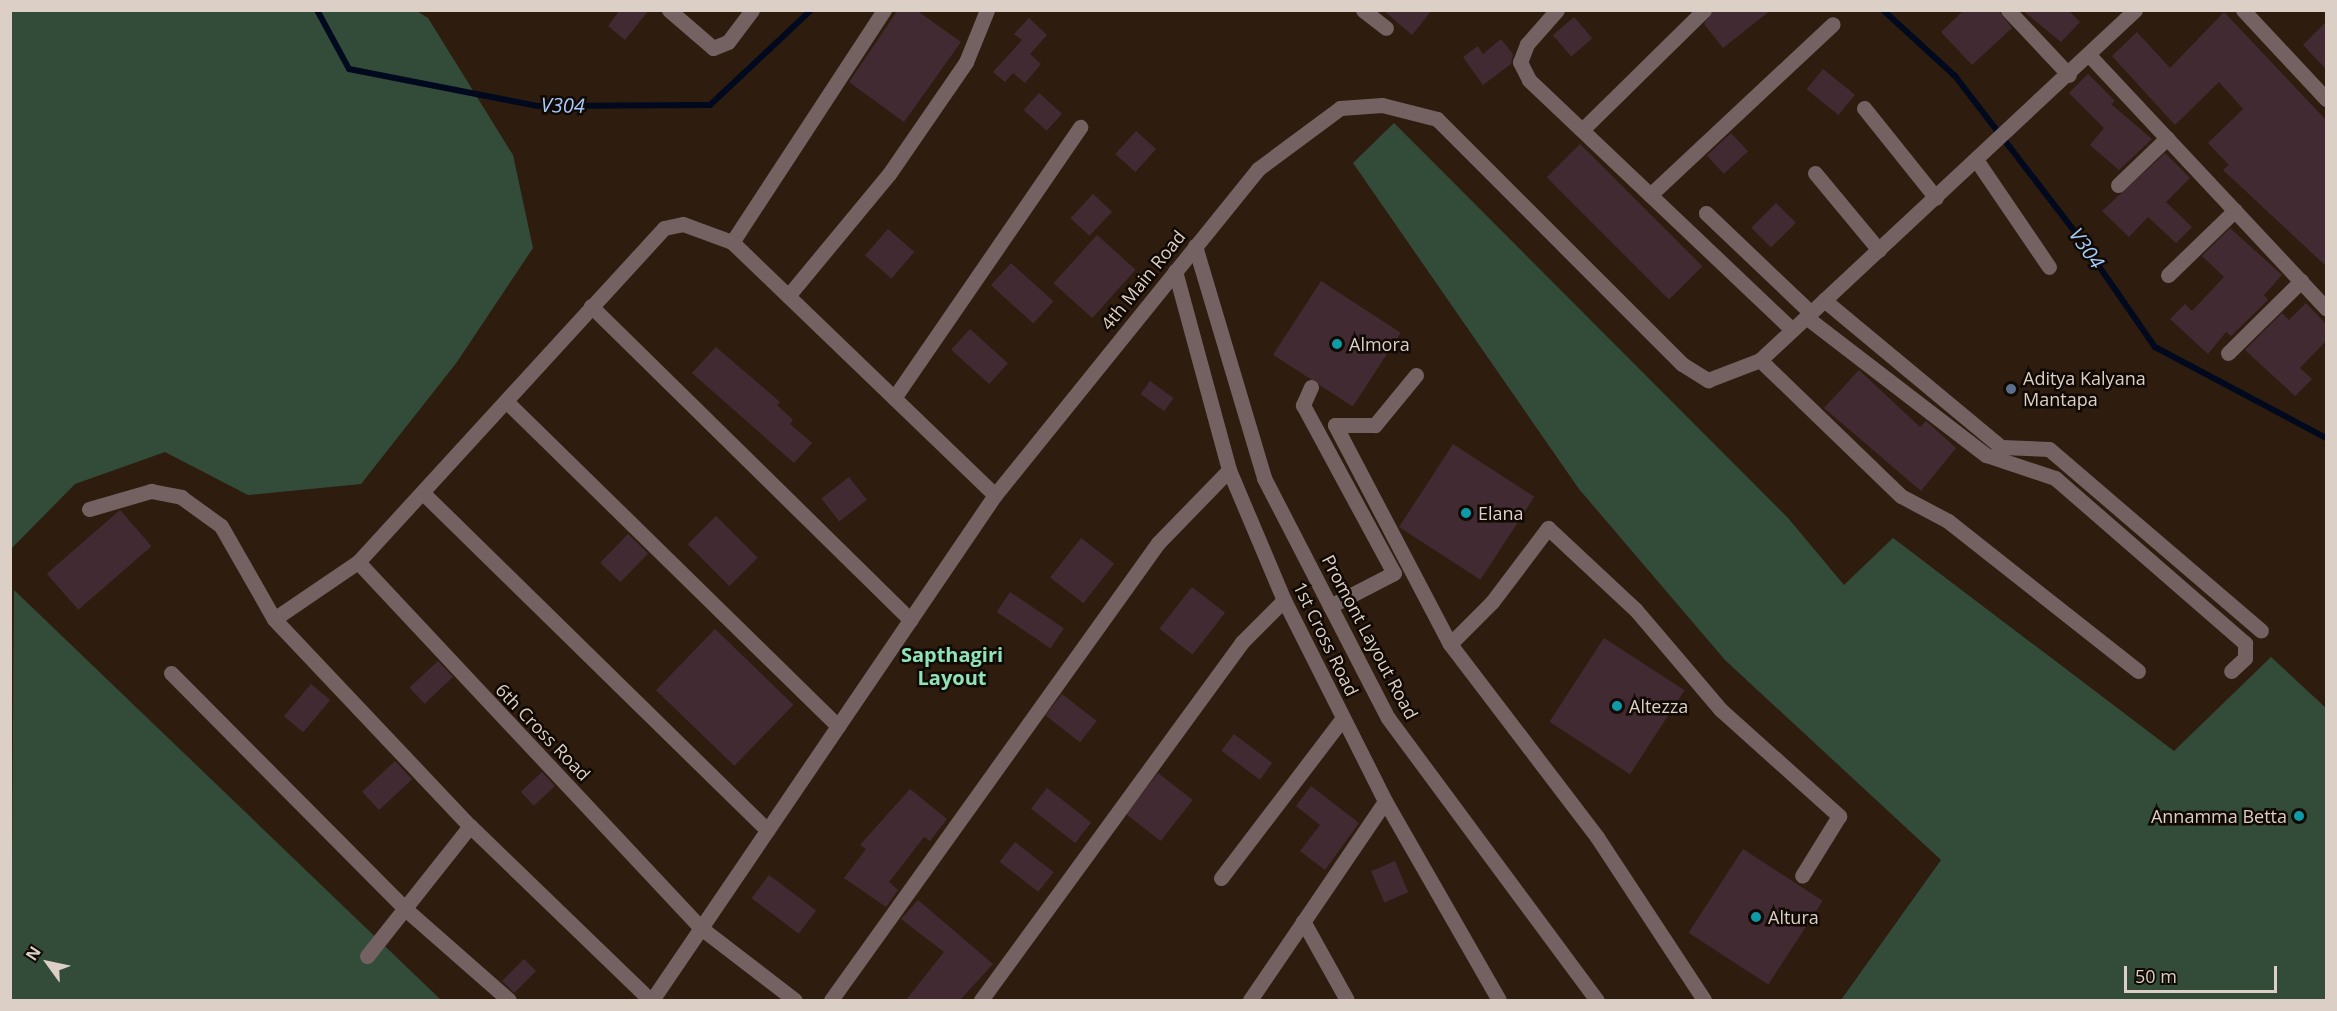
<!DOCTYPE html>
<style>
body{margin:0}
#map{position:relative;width:2337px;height:1011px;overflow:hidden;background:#2e1d0f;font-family:"Open Sans",sans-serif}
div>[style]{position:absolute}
.green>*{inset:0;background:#334c3a}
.stream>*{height:6px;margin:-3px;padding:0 3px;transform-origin:3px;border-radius:3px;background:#00091e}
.building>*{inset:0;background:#412a32;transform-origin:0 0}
.minor>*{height:15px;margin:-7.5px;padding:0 7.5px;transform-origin:7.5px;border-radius:7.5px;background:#746262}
.dots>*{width:16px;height:16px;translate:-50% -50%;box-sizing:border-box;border:3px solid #110904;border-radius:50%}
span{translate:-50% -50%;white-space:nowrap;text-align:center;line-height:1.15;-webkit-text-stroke:5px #110904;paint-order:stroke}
.street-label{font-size:18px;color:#dccfc6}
.poi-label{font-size:18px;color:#dccfc6}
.left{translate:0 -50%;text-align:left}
.right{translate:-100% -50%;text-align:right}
.water-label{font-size:20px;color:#a6ccfe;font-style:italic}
.neighbourhood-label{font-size:20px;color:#8fe3ba;font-weight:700}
.frame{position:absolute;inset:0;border:12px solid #dccfc6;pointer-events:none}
.north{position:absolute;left:18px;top:933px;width:60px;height:60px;-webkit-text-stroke:4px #110904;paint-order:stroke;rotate:303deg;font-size:16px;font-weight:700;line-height:24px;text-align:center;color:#dccfc6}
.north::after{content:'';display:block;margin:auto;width:21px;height:27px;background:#dccfc6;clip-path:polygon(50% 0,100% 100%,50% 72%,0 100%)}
.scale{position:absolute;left:2124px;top:966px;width:153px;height:27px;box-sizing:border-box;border:3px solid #dccfc6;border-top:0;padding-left:8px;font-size:18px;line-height:21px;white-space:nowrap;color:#dccfc6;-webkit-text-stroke:4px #110904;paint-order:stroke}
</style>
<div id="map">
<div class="green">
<i style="clip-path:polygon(415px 10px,428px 18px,513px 155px,533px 248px,457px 362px,361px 484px,248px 495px,165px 452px,75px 484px,11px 549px,11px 11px)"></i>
<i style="clip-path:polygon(1394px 123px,1788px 518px,1844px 585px,1893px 538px,2174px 751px,2271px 657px,2326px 708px,2326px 1000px,1841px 1000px,1941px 860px,1725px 660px,1579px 489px,1353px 163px)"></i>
<i style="clip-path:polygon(14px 590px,441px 1000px,11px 1000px)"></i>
</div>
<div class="stream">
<i style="left:317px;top:10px;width:67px;rotate:61.5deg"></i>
<i style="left:349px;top:69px;width:192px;rotate:11.1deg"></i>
<i style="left:537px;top:106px;width:173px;rotate:-0.3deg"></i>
<i style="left:710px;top:105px;width:139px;rotate:-43.2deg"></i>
<i style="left:1883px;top:10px;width:98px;rotate:42.5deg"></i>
<i style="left:1955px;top:76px;width:198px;rotate:52.4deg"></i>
<i style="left:2076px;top:233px;width:139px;rotate:55.3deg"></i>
<i style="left:2155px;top:347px;width:194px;rotate:28deg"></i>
</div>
<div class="building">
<i style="clip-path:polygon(620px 10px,649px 10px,625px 40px,608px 26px)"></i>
<i style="clip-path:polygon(898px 10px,916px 10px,961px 42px,904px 122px,849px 82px)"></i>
<i style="clip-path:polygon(1383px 10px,1432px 10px,1412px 35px)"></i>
<i style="clip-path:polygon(1713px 10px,1771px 10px,1723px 48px,1704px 24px)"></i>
<i style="clip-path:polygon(1964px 10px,1998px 10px,2012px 28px,1972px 65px,1941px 32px)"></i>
<i style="clip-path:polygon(2022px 10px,2068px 10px,2080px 22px,2061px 42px)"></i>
<i style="clip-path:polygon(2224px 12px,2326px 120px,2326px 266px,2223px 170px,2229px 165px,2208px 143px,2243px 109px,2219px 82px,2175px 125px,2112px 56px,2137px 32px,2170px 68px)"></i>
<i style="left:1574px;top:17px;width:28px;height:28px;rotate:49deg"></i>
<i style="clip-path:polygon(1029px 18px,1047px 35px,1030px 54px,1041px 64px,1025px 83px,1013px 73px,1005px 82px,993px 72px,1022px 40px,1014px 34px)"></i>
<i style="clip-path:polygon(2326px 22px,2326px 69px,2303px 45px)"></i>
<i style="clip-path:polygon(1501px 39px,1513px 54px,1511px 64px,1483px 85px,1463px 57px,1478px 46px,1483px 54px)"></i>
<i style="left:1823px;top:69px;width:41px;height:26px;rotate:39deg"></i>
<i style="clip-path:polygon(2088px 74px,2115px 101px,2111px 104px,2152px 139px,2119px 170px,2090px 145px,2104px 128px,2069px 93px)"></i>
<i style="left:1039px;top:93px;width:31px;height:23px;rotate:42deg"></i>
<i style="left:1136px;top:131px;width:27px;height:31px;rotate:42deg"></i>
<i style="left:1731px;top:133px;width:25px;height:33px;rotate:47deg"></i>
<i style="left:1580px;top:144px;width:173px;height:47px;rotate:45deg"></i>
<i style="clip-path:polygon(2165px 153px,2190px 178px,2166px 202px,2192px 227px,2176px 243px,2148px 217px,2129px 237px,2102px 211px)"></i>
<i style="left:1093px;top:194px;width:26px;height:33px;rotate:43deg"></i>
<i style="left:1776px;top:203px;width:28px;height:35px;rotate:45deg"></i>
<i style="clip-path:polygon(2230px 228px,2282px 275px,2264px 295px,2268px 300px,2231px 336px,2226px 332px,2208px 354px,2170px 319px,2185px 304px,2192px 311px,2224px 277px,2202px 256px)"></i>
<i style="left:888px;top:229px;width:35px;height:35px;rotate:41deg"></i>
<i style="left:1097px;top:235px;width:52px;height:65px;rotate:42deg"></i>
<i style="left:1011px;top:263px;width:57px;height:30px;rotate:42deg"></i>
<i style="left:1321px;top:281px;width:95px;height:88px;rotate:33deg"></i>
<i style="clip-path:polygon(2306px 303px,2326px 324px,2326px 341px,2300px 368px,2312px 379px,2295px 396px,2245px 350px,2282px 313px,2289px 320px)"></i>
<i style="left:970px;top:329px;width:51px;height:28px;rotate:42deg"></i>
<i style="clip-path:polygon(716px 347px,780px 402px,777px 405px,793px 420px,790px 424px,812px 443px,794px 463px,692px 373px)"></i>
<i style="clip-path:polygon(1859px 370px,1920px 427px,1926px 421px,1956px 448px,1921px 491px,1824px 408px)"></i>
<i style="left:1150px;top:381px;width:29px;height:16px;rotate:36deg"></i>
<i style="left:1453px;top:444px;width:97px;height:99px;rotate:33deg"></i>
<i style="left:849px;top:477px;width:29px;height:35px;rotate:52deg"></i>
<i style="left:120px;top:510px;width:48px;height:97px;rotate:49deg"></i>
<i style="left:716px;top:516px;width:59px;height:40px;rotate:45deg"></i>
<i style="left:628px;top:534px;width:28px;height:40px;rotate:44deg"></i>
<i style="left:1081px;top:538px;width:42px;height:50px;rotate:38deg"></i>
<i style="left:1192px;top:587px;width:42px;height:53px;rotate:38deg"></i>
<i style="left:1010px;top:592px;width:65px;height:24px;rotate:34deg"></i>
<i style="left:715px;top:629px;width:109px;height:85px;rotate:44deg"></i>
<i style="left:1604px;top:638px;width:96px;height:100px;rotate:33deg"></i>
<i style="left:438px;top:661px;width:22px;height:39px;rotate:47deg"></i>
<i style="left:311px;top:684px;width:25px;height:42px;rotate:40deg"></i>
<i style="left:1062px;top:694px;width:44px;height:27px;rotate:38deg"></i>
<i style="left:1234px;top:734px;width:48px;height:21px;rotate:37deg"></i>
<i style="left:395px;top:761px;width:25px;height:45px;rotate:47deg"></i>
<i style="left:542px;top:772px;width:19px;height:29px;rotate:47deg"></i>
<i style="left:1158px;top:773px;width:44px;height:52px;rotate:38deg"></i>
<i style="clip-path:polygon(1311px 786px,1359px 823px,1325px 870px,1300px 851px,1320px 825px,1296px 806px)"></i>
<i style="left:1047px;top:788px;width:56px;height:26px;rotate:38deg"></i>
<i style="clip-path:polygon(910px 789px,947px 819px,930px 841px,924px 837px,889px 882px,898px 890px,886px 907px,844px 878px,866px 849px,860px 845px)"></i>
<i style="left:1015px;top:842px;width:49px;height:25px;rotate:38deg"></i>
<i style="left:1743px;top:849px;width:95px;height:100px;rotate:33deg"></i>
<i style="left:1395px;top:861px;width:34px;height:26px;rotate:67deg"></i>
<i style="left:769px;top:875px;width:59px;height:29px;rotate:37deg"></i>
<i style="clip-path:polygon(918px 900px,993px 964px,960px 1000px,906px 1000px,944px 952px,901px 919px)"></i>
<i style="left:524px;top:959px;width:17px;height:31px;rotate:45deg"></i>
</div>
<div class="minor">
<i style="left:669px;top:10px;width:58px;rotate:40.8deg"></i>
<i style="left:713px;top:48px;width:16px;rotate:-22deg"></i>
<i style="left:728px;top:42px;width:40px;rotate:-53deg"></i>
<i style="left:884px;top:10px;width:277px;rotate:123.2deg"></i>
<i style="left:732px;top:242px;width:365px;rotate:43.9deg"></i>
<i style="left:1363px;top:10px;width:29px;rotate:38deg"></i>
<i style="left:1557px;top:10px;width:45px;rotate:131.4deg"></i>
<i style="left:1527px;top:44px;width:19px;rotate:111deg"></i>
<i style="left:1520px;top:62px;width:20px;rotate:63deg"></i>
<i style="left:1529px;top:80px;width:363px;rotate:43.5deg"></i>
<i style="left:2008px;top:10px;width:89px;rotate:46.8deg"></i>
<i style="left:2243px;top:10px;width:122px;rotate:47deg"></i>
<i style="left:2089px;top:55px;width:347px;rotate:46.9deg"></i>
<i style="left:1864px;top:108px;width:115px;rotate:51.3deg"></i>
<i style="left:1582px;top:130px;width:171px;rotate:-44.5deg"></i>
<i style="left:1977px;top:161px;width:128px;rotate:55.8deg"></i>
<i style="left:1815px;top:173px;width:100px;rotate:50.3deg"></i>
<i style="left:2118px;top:185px;width:68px;rotate:-43.8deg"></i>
<i style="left:1650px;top:195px;width:250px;rotate:-43.1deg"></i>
<i style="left:1706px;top:213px;width:145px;rotate:43.6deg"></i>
<i style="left:1195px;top:246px;width:242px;rotate:73.4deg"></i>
<i style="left:1264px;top:478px;width:270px;rotate:62.7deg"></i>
<i style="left:1388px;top:718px;width:351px;rotate:53.5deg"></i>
<i style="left:1175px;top:271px;width:206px;rotate:74.8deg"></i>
<i style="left:1229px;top:470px;width:141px;rotate:67.1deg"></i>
<i style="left:1284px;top:600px;width:225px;rotate:63.3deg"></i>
<i style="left:1385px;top:801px;width:229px;rotate:60.2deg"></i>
<i style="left:2168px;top:275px;width:93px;rotate:-44.1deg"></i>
<i style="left:788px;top:296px;width:158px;rotate:-50.4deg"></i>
<i style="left:889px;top:174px;width:136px;rotate:-55.5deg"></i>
<i style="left:966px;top:62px;width:56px;rotate:-68deg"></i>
<i style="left:1824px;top:300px;width:230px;rotate:39.7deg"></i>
<i style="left:2001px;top:447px;width:48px;rotate:2.4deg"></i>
<i style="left:2049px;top:449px;width:279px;rotate:40.6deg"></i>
<i style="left:591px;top:306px;width:448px;rotate:44.5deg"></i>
<i style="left:1806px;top:317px;width:227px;rotate:37.5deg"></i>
<i style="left:1986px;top:455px;width:73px;rotate:18.4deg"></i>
<i style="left:2055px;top:478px;width:252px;rotate:41deg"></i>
<i style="left:2245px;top:643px;width:15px;rotate:90deg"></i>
<i style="left:2245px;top:658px;width:19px;rotate:137deg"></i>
<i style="left:2228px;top:353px;width:103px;rotate:-44.6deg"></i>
<i style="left:1760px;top:360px;width:196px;rotate:44deg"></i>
<i style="left:1901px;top:496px;width:53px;rotate:28deg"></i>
<i style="left:1948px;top:521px;width:242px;rotate:38.3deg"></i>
<i style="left:1416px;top:375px;width:65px;rotate:129.4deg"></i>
<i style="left:1375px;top:425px;width:40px;rotate:180deg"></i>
<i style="left:1335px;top:425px;width:247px;rotate:62.3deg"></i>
<i style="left:1450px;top:644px;width:243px;rotate:52.7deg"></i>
<i style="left:1597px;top:837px;width:195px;rotate:56.7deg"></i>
<i style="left:1311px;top:387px;width:20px;rotate:114deg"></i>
<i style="left:1303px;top:405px;width:191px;rotate:61.6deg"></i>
<i style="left:1394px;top:573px;width:72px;rotate:152.7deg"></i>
<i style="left:894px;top:398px;width:329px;rotate:-55.5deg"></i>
<i style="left:508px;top:403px;width:462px;rotate:44.4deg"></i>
<i style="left:423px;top:493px;width:482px;rotate:44.4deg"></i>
<i style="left:89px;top:509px;width:65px;rotate:-16.2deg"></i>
<i style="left:151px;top:491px;width:31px;rotate:11deg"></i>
<i style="left:181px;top:497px;width:49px;rotate:35.9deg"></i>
<i style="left:221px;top:526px;width:107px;rotate:60.3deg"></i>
<i style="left:274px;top:619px;width:285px;rotate:46.6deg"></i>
<i style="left:470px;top:826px;width:250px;rotate:44deg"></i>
<i style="left:358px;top:562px;width:502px;rotate:46.86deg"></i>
<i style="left:701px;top:928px;width:118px;rotate:37.5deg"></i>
<i style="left:274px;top:619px;width:102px;rotate:-34.2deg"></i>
<i style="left:358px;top:562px;width:453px;rotate:-47.5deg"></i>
<i style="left:664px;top:228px;width:19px;rotate:-12deg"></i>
<i style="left:683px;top:224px;width:52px;rotate:20.2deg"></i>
<i style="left:1450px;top:644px;width:59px;rotate:-45deg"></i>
<i style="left:1492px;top:602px;width:93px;rotate:-52.9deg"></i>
<i style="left:1548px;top:528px;width:119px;rotate:43deg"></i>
<i style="left:1635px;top:609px;width:133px;rotate:49.6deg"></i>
<i style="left:1721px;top:710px;width:159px;rotate:41.9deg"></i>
<i style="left:1839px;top:816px;width:70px;rotate:121.7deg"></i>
<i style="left:171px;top:673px;width:330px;rotate:45.2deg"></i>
<i style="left:403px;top:907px;width:141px;rotate:41.3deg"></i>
<i style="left:1221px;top:878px;width:200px;rotate:-52.7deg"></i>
<i style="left:1303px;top:921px;width:90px;rotate:60.9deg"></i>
<i style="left:367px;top:956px;width:166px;rotate:-51.6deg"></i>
<i style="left:652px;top:1000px;width:610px;rotate:-55.82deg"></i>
<i style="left:995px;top:495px;width:419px;rotate:-51.1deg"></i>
<i style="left:1258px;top:169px;width:102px;rotate:-36.6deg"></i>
<i style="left:1340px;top:108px;width:42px;rotate:-4.1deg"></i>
<i style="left:1382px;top:105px;width:57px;rotate:14.3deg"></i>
<i style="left:1437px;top:119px;width:346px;rotate:45deg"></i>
<i style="left:1682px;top:364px;width:31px;rotate:32deg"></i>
<i style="left:1708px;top:380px;width:56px;rotate:-21deg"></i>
<i style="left:1760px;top:360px;width:513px;rotate:-43.03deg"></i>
<i style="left:831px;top:1000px;width:562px;rotate:-54.41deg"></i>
<i style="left:1158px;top:543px;width:102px;rotate:-45.8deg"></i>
<i style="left:981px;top:1000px;width:443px;rotate:-53.9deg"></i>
<i style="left:1242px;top:642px;width:59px;rotate:-45deg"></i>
<i style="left:1250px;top:1000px;width:240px;rotate:-55.8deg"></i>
</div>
<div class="dots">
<i style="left:1337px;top:344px;background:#0f9aa8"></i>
<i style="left:2011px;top:389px;background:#5c6f8a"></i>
<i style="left:1466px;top:513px;background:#0f9aa8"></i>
<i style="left:1617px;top:706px;background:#0f9aa8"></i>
<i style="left:2299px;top:816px;background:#0f9aa8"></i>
<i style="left:1756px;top:917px;background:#0f9aa8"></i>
</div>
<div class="street-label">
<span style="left:1143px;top:280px;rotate:-51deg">4th Main Road</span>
<span style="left:1370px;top:637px;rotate:62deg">Promont Layout Road</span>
<span style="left:1326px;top:639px;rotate:64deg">1st Cross Road</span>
<span style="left:543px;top:732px;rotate:46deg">6th Cross Road</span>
</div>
<div class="poi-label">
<span class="left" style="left:1349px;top:344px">Almora</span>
<span class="left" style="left:2023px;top:389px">Aditya Kalyana<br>Mantapa</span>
<span class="left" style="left:1478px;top:513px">Elana</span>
<span class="left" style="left:1629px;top:706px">Altezza</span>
<span class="right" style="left:2287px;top:816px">Annamma Betta</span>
<span class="left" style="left:1768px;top:917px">Altura</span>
</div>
<div class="water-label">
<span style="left:563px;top:105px;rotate:1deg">V304</span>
<span style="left:2087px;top:248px;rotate:55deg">V304</span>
</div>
<div class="neighbourhood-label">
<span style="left:952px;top:666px">Sapthagiri<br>Layout</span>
</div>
<div class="frame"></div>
<div class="north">N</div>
<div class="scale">50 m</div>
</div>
